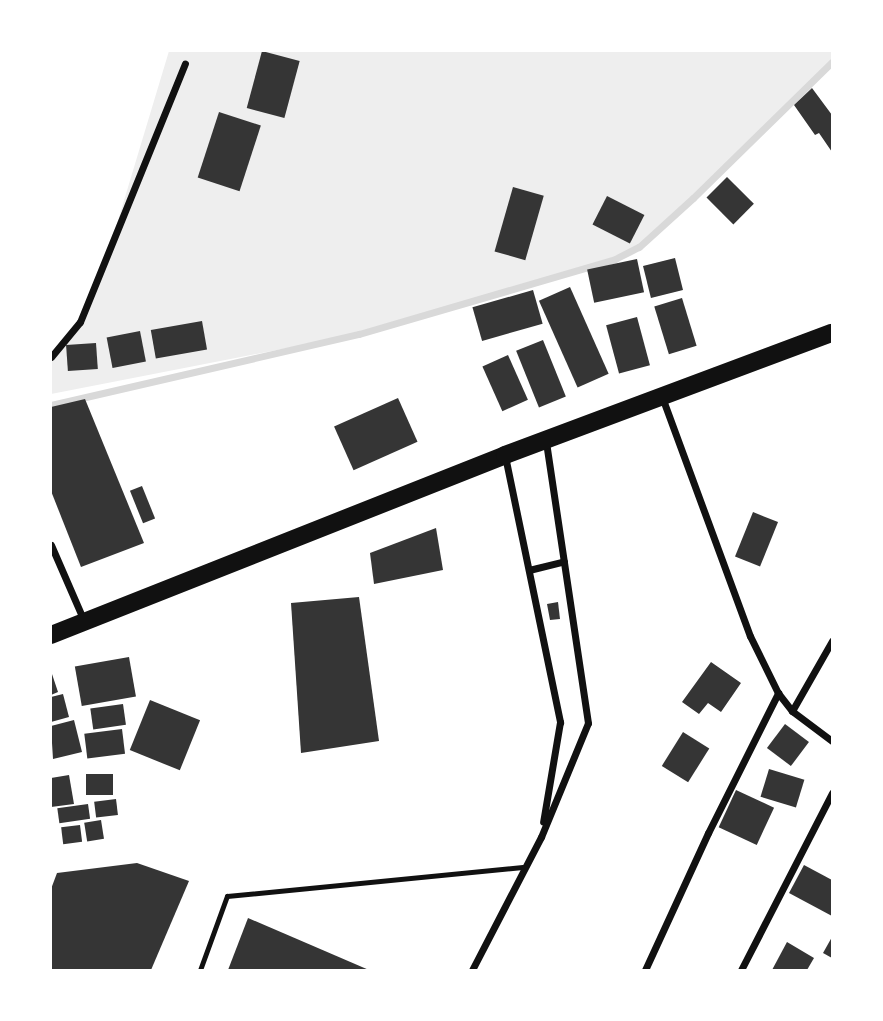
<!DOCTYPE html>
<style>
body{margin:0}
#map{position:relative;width:883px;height:1021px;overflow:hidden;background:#fff;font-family:"IBM Plex Sans",sans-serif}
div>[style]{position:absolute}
.green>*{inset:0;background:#eee}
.stream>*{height:7px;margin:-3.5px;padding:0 3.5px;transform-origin:3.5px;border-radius:3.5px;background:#d9d9d9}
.building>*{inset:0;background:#353535;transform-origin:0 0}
.service>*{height:5px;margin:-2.5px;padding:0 2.5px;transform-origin:2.5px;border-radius:2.5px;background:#111}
.minor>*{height:7px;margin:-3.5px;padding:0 3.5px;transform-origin:3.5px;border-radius:3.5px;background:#111}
.primary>*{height:18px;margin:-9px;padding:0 9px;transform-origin:9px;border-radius:9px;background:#111}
span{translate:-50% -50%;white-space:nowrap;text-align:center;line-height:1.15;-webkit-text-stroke:6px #fff;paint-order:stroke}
.frame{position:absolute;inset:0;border:52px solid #fff;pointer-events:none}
</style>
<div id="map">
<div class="green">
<i style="clip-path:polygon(169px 51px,832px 51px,832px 61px,693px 198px,639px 247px,615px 259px,359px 334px,51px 394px,51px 357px,80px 322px,110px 247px)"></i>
</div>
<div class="stream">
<i style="left:51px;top:405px;width:316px;rotate:-13deg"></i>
<i style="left:359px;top:334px;width:267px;rotate:-16.3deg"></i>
<i style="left:615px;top:259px;width:27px;rotate:-27deg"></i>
<i style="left:639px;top:247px;width:73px;rotate:-42.2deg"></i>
<i style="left:693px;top:198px;width:194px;rotate:-44.4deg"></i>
</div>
<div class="building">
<i style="left:262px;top:51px;width:39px;height:59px;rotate:15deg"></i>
<i style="clip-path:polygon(812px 88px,832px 115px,832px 152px,819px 133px,815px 135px,794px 105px)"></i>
<i style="left:219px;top:112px;width:44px;height:69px;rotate:18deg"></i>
<i style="left:727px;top:177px;width:38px;height:29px;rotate:45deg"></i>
<i style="left:513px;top:187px;width:32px;height:67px;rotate:16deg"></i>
<i style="left:607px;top:196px;width:42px;height:32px;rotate:27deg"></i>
<i style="left:675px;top:258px;width:33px;height:33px;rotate:76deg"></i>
<i style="left:637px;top:259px;width:34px;height:51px;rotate:78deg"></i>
<i style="left:570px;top:287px;width:95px;height:34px;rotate:66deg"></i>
<i style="left:533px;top:290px;width:35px;height:63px;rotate:74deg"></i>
<i style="left:682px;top:298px;width:50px;height:29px;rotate:73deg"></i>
<i style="left:637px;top:317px;width:50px;height:32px;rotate:75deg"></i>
<i style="left:202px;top:321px;width:29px;height:52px;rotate:80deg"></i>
<i style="left:140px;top:331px;width:31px;height:34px;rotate:79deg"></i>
<i style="left:543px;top:340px;width:61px;height:29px;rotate:68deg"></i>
<i style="left:96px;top:343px;width:26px;height:30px;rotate:86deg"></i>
<i style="left:508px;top:355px;width:49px;height:28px;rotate:66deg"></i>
<i style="left:398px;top:398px;width:48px;height:70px;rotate:66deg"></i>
<i style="clip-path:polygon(85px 399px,144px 543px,81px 567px,51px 491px,51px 407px)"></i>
<i style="left:142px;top:486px;width:35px;height:13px;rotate:68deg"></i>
<i style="left:753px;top:512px;width:27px;height:48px;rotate:22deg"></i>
<i style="clip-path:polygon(436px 528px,443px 570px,374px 584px,370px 553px)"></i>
<i style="clip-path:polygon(359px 597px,379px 741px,301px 753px,291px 603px)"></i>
<i style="clip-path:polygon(558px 602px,560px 619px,550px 620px,547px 604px)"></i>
<i style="left:129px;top:657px;width:40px;height:55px;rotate:80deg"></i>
<i style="clip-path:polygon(711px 662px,741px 683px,721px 712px,708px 703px,699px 714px,682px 702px)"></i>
<i style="clip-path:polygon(51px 671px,58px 692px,51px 695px)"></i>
<i style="clip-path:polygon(63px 694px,69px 717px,51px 722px,51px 697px)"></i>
<i style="left:150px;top:700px;width:54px;height:54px;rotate:22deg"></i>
<i style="left:123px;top:704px;width:21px;height:33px;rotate:82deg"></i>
<i style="clip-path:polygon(74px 720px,82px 752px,53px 759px,51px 726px)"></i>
<i style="left:785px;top:724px;width:30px;height:30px;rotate:37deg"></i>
<i style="left:122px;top:729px;width:25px;height:38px;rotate:83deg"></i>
<i style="left:683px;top:732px;width:31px;height:40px;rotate:32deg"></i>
<i style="left:769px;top:769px;width:37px;height:29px;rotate:17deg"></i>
<i style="left:113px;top:774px;width:21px;height:27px;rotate:90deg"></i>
<i style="clip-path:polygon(69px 775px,74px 804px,51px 807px,51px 778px)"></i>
<i style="left:736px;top:790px;width:42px;height:41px;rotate:25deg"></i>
<i style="left:116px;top:799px;width:16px;height:22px;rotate:83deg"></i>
<i style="left:88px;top:804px;width:15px;height:31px;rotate:82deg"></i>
<i style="left:101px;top:820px;width:19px;height:17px;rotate:81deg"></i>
<i style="left:80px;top:825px;width:17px;height:19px;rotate:83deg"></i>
<i style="clip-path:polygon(137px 863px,189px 881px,151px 970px,51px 970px,51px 889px,57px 873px)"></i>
<i style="clip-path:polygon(804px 865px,832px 880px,832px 916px,789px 893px)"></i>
<i style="clip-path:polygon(248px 918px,369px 970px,228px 970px)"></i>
<i style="clip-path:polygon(832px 937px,832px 958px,823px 953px)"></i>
<i style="clip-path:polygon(787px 942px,814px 958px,807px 970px,772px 970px)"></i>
</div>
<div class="service">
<i style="left:200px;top:970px;width:79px;rotate:-70deg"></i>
<i style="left:227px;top:896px;width:297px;rotate:-5.6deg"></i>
</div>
<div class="minor">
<i style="left:51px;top:357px;width:45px;rotate:-50.4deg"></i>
<i style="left:80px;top:322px;width:279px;rotate:-67.9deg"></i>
<i style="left:662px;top:397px;width:255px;rotate:69.8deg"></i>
<i style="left:750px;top:636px;width:64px;rotate:63.8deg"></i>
<i style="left:778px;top:693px;width:23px;rotate:52deg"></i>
<i style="left:792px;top:711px;width:50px;rotate:36.9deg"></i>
<i style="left:505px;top:456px;width:272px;rotate:78.3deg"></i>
<i style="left:560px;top:722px;width:101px;rotate:99.6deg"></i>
<i style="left:51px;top:545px;width:83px;rotate:66.5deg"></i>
<i style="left:529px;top:570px;width:36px;rotate:-14deg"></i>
<i style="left:792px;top:711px;width:81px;rotate:-60.3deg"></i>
<i style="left:472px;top:970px;width:150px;rotate:-62.6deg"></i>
<i style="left:541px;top:837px;width:123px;rotate:-67.6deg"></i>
<i style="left:588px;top:723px;width:285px;rotate:-98.5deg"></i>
<i style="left:645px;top:970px;width:151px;rotate:-65.3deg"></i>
<i style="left:708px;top:833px;width:157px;rotate:-63.4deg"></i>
<i style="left:741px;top:970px;width:199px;rotate:-62.8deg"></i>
</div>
<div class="primary">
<i style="left:51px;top:635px;width:488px;rotate:-21.6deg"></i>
<i style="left:505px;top:455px;width:349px;rotate:-20.5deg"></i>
</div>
<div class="frame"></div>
</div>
